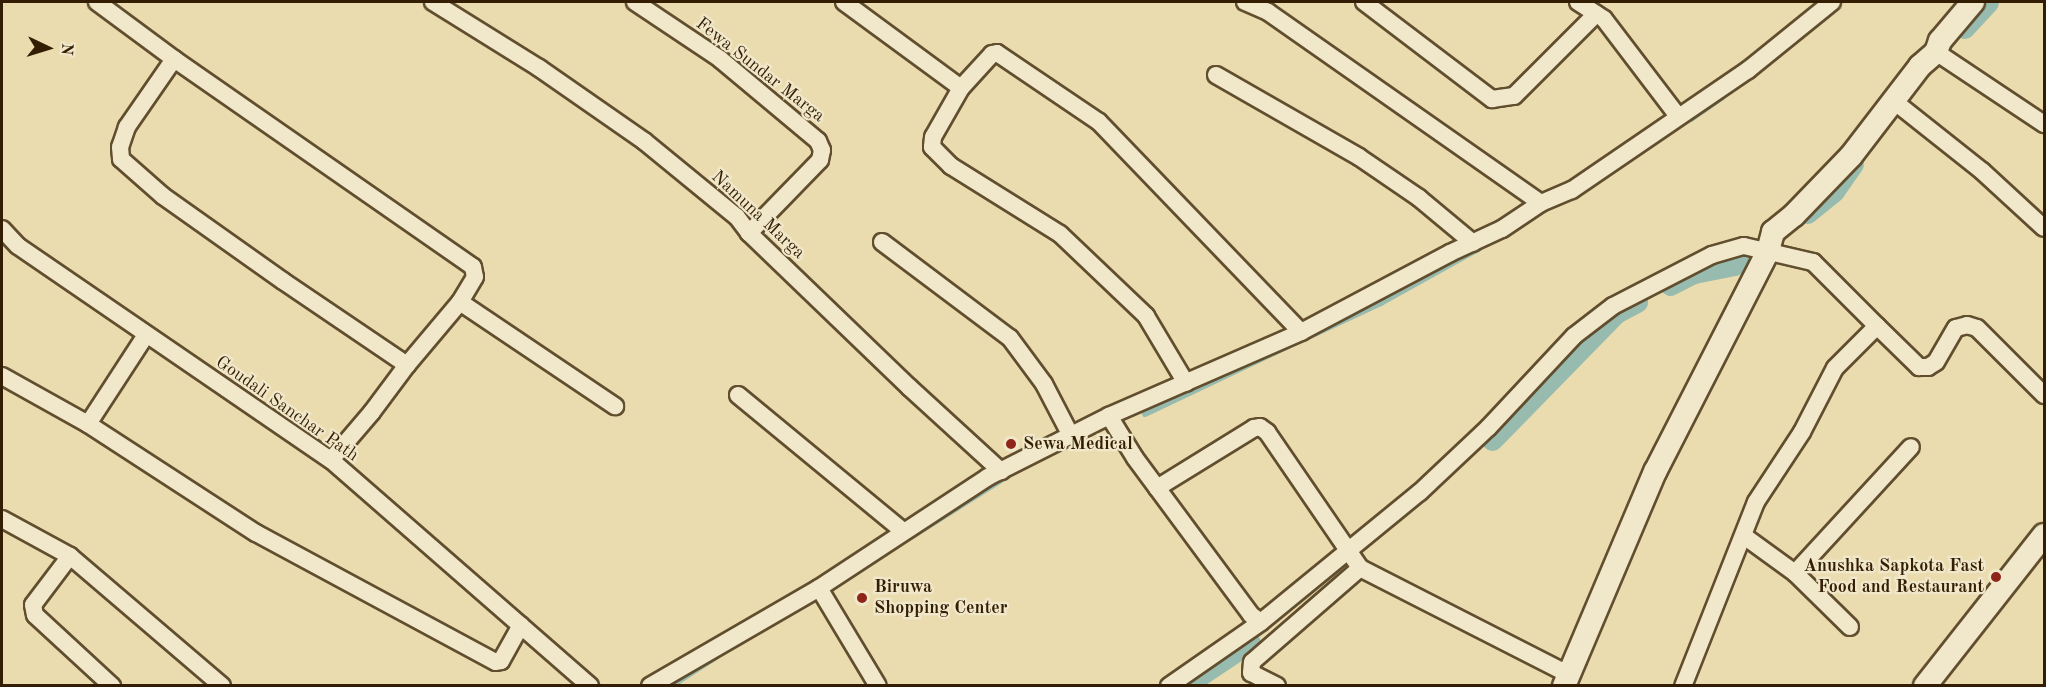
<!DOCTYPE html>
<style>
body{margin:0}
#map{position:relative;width:2046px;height:687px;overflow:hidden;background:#eadcaf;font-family:"Old Standard TT",serif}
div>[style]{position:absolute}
.stream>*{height:6px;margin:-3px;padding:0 3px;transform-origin:3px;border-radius:3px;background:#98bbaf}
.canal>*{height:21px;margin:-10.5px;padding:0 10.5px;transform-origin:10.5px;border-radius:10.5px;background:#98bbaf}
.roads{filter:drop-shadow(2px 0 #614e2e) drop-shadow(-2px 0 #614e2e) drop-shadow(0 2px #614e2e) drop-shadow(0 -2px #614e2e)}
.street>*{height:16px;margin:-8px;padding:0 8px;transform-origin:8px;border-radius:8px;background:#f1e8cb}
.secondary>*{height:22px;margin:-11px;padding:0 11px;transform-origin:11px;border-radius:11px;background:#f1e8cb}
.dots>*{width:16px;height:16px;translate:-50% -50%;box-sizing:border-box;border:3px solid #f1e8cb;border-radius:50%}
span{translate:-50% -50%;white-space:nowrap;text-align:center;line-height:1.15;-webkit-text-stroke:4.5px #f1e8cb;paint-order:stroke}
.street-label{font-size:18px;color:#331e03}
.poi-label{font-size:18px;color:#331e03;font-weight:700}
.left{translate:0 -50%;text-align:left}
.right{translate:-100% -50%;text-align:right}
.frame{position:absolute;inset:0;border:3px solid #331e03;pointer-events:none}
.north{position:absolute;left:18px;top:18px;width:60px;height:60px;-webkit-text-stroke:4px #f1e8cb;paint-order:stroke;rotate:94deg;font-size:16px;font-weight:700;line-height:24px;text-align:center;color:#331e03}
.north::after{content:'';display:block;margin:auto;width:21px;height:27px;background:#331e03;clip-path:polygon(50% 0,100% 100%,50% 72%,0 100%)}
</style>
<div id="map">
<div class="stream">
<i style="left:1691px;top:119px;width:38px;rotate:-35deg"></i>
<i style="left:1308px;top:337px;width:81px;rotate:-25deg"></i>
<i style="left:1381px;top:303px;width:113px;rotate:-29.1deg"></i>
<i style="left:1145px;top:414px;width:158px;rotate:-25.4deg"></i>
<i style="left:911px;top:537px;width:116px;rotate:-32.3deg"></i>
<i style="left:671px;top:686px;width:54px;rotate:-32.8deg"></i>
</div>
<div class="canal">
<i style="left:1964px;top:28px;width:35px;rotate:-47deg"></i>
<i style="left:1807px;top:213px;width:35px;rotate:-39deg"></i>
<i style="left:1834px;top:191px;width:33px;rotate:-55deg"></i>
<i style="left:1670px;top:285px;width:27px;rotate:-27deg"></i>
<i style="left:1694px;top:273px;width:41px;rotate:-11.3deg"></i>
<i style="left:1734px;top:265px;width:15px;rotate:-32deg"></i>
<i style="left:1492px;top:440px;width:177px;rotate:-45.7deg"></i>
<i style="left:1616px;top:313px;width:24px;rotate:-28deg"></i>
<i style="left:1184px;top:686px;width:79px;rotate:-33.7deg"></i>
</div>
<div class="roads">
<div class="street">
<i style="left:97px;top:2px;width:96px;rotate:36.5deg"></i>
<i style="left:174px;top:59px;width:364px;rotate:34.8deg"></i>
<i style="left:473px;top:267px;width:10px;rotate:79deg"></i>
<i style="left:475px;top:277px;width:29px;rotate:121deg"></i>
<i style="left:460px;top:302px;width:82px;rotate:130.1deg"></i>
<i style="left:407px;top:365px;width:59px;rotate:126.7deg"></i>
<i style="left:372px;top:412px;width:63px;rotate:130.5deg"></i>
<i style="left:433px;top:2px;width:125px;rotate:31.9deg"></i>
<i style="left:539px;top:68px;width:128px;rotate:34.8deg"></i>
<i style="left:644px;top:141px;width:120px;rotate:39.3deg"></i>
<i style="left:737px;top:217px;width:20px;rotate:53deg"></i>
<i style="left:749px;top:233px;width:222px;rotate:43.9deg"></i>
<i style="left:909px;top:387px;width:125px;rotate:42.4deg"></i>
<i style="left:635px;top:2px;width:102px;rotate:33.8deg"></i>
<i style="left:720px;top:59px;width:128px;rotate:39.9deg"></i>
<i style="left:818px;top:141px;width:10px;rotate:66deg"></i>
<i style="left:822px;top:150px;width:10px;rotate:101deg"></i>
<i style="left:820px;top:160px;width:102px;rotate:134.2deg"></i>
<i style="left:844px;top:2px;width:145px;rotate:36.3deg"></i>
<i style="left:961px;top:88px;width:56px;rotate:119.7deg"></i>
<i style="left:933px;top:137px;width:10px;rotate:96deg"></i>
<i style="left:932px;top:147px;width:27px;rotate:45deg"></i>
<i style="left:951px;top:166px;width:128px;rotate:32deg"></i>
<i style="left:1060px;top:234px;width:119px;rotate:43.6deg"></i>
<i style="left:1146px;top:316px;width:78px;rotate:59.2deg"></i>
<i style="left:1245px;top:2px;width:25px;rotate:23deg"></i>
<i style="left:1268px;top:12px;width:333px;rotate:35deg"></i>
<i style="left:1364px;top:2px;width:161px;rotate:37.2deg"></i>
<i style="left:1492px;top:99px;width:22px;rotate:-8deg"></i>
<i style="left:1514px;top:96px;width:116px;rotate:-45deg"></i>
<i style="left:1578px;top:2px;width:31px;rotate:33deg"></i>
<i style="left:1604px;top:19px;width:122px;rotate:52.7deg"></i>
<i style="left:1936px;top:52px;width:130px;rotate:33.7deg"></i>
<i style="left:174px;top:59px;width:83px;rotate:124.7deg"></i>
<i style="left:127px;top:127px;width:21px;rotate:109deg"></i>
<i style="left:120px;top:147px;width:12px;rotate:85deg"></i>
<i style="left:121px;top:159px;width:56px;rotate:41.4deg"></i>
<i style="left:163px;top:196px;width:147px;rotate:35.3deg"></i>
<i style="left:283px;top:281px;width:150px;rotate:34.1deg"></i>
<i style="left:1216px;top:75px;width:165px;rotate:29.8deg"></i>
<i style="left:1359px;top:157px;width:73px;rotate:34.3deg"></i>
<i style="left:1419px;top:198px;width:70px;rotate:39.8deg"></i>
<i style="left:961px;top:88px;width:46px;rotate:-47.6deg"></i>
<i style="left:992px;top:54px;width:5px;rotate:-11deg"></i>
<i style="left:997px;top:53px;width:123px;rotate:34.1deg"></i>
<i style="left:1099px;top:122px;width:291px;rotate:46.1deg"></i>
<i style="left:1895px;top:102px;width:111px;rotate:38.4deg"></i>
<i style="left:1982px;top:171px;width:84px;rotate:42.6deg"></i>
<i style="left:2px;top:229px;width:23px;rotate:47deg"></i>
<i style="left:18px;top:246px;width:379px;rotate:34.4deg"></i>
<i style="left:331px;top:460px;width:344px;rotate:41.1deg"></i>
<i style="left:882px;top:242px;width:160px;rotate:36.9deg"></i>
<i style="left:1010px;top:338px;width:57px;rotate:53.5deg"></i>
<i style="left:1044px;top:384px;width:56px;rotate:62.5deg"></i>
<i style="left:460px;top:302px;width:187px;rotate:33.9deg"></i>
<i style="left:1877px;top:326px;width:59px;rotate:44.3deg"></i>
<i style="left:1919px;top:367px;width:9px"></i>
<i style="left:1928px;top:367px;width:9px;rotate:-32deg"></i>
<i style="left:1936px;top:362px;width:39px;rotate:-60deg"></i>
<i style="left:1956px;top:328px;width:11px;rotate:-15deg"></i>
<i style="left:1967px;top:325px;width:10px;rotate:17deg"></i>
<i style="left:1977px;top:328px;width:95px;rotate:45deg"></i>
<i style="left:2px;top:376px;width:98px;rotate:29.2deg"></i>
<i style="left:88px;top:424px;width:200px;rotate:33deg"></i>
<i style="left:256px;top:533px;width:272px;rotate:28.3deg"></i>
<i style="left:496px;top:662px;width:5px;rotate:-11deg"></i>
<i style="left:501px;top:661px;width:41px;rotate:-60.9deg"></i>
<i style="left:738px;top:395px;width:214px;rotate:39.5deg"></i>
<i style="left:1109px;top:416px;width:49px;rotate:58.2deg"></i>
<i style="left:1135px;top:458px;width:195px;rotate:53.5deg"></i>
<i style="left:1251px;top:615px;width:12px;rotate:35deg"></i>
<i style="left:1261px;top:622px;width:205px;rotate:-39.3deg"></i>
<i style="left:1420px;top:492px;width:93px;rotate:-43.3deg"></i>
<i style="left:1488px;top:428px;width:126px;rotate:-46.9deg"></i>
<i style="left:1574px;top:336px;width:49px;rotate:-37.6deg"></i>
<i style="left:1613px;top:306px;width:111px;rotate:-27.3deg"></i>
<i style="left:1712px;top:255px;width:33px;rotate:-16deg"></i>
<i style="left:1744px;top:246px;width:71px;rotate:13.1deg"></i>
<i style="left:1813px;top:262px;width:91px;rotate:45deg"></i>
<i style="left:1877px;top:326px;width:59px;rotate:135deg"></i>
<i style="left:1835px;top:368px;width:72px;rotate:117.3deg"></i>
<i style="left:1802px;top:432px;width:84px;rotate:123.3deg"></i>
<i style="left:1756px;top:502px;width:198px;rotate:111.6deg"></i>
<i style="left:88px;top:424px;width:106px;rotate:-56.9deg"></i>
<i style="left:1157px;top:488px;width:114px;rotate:-31.7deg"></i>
<i style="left:1254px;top:428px;width:6px;rotate:-9deg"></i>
<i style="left:1260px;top:427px;width:9px;rotate:36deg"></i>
<i style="left:1267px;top:432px;width:165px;rotate:55.6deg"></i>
<i style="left:1360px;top:568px;width:233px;rotate:27deg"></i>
<i style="left:2px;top:519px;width:77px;rotate:28.6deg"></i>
<i style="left:70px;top:556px;width:200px;rotate:40.5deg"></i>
<i style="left:1744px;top:536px;width:63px;rotate:36deg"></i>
<i style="left:1795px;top:573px;width:171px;rotate:-47.4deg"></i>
<i style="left:70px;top:556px;width:61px;rotate:127.1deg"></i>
<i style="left:33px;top:605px;width:10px;rotate:79deg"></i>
<i style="left:35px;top:615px;width:105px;rotate:42.7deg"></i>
<i style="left:1795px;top:573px;width:77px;rotate:44.5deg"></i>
<i style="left:819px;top:588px;width:114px;rotate:59deg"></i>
<i style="left:650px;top:686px;width:195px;rotate:-30.1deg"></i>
<i style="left:819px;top:588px;width:202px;rotate:-33.3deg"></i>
<i style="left:988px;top:477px;width:136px;rotate:-26.8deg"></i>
<i style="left:1109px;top:416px;width:210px;rotate:-23.6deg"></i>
<i style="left:1301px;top:332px;width:169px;rotate:-27.9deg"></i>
<i style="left:1450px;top:253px;width:57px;rotate:-24.8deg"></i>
<i style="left:1502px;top:229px;width:47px;rotate:-33.7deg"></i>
<i style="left:1541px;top:203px;width:34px;rotate:-23deg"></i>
<i style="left:1572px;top:190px;width:213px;rotate:-34.3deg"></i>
<i style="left:1748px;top:70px;width:108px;rotate:-39deg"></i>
<i style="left:1169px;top:686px;width:112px;rotate:-34.8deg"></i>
<i style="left:1277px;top:686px;width:29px;rotate:-153deg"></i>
<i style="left:1251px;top:673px;width:11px;rotate:-85deg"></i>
<i style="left:1252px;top:662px;width:143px;rotate:-41deg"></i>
</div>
<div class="secondary">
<i style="left:1564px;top:686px;width:233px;rotate:-67deg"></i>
<i style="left:1655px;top:472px;width:248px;rotate:-62.9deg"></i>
<i style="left:1768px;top:251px;width:20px;rotate:-75deg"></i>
<i style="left:1773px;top:232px;width:27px;rotate:-39deg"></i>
<i style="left:1794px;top:215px;width:82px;rotate:-46deg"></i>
<i style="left:1851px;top:156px;width:113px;rotate:-52.5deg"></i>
<i style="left:1920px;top:66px;width:21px;rotate:-41deg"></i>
<i style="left:1936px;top:52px;width:12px;rotate:-70deg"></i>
<i style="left:1940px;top:41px;width:51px;rotate:-49.8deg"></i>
<i style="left:1925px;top:686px;width:192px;rotate:-51.8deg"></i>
</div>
</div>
<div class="dots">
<i style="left:1011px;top:444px;background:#8f2418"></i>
<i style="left:1996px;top:577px;background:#8f2418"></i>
<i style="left:862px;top:598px;background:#8f2418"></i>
</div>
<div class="street-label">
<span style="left:760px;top:70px;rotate:38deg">Fewa Sundar Marga</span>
<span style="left:758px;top:215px;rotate:43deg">Namuna Marga</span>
<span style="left:287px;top:409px;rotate:35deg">Goudali Sanchar Path</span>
</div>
<div class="poi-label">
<span class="left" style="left:1023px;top:444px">Sewa Medical</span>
<span class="right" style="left:1984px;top:577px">Anushka Sapkota Fast<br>Food and Restaurant</span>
<span class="left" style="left:874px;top:598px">Biruwa<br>Shopping Center</span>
</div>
<div class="frame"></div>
<div class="north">N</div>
</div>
